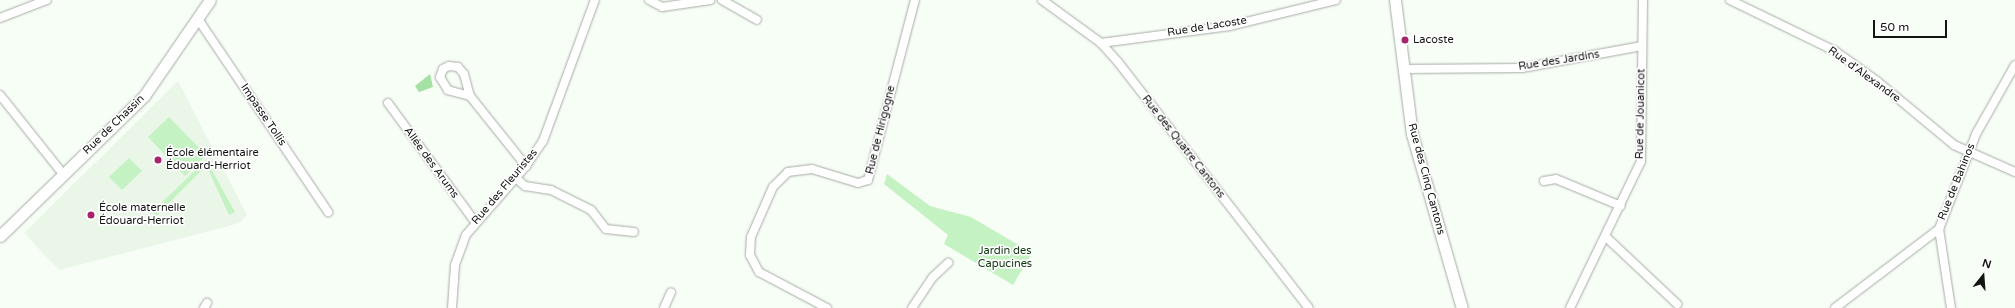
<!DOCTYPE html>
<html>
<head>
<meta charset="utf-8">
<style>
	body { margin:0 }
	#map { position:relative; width:2015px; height:308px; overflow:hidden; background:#f7fef6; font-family:"Varela Round",sans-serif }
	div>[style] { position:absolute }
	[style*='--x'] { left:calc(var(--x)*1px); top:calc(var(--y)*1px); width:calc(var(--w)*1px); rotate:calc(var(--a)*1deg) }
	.built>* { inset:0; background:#e9f6e8 }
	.green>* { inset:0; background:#c5f2c2 }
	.water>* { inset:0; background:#a5e1a3 }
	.roads { filter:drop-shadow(0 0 1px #a5aca4) drop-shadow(0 0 1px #a5aca4) }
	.street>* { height:8px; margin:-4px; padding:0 4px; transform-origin:4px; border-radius:4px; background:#fff }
	.secondary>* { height:11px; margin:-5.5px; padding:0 5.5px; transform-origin:5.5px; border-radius:5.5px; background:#fff }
	.dots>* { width:11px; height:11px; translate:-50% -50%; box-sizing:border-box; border:2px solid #fff; border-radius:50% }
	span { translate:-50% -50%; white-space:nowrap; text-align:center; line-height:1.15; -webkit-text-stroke:3.5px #fff; paint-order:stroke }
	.street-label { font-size:11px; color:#131513 }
	.poi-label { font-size:11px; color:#131513 }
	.left { translate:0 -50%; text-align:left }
	.park-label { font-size:11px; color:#0d360e }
	.north { position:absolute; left:1963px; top:256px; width:40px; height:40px; -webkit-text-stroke:3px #fff; paint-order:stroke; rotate:17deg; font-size:11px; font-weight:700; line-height:16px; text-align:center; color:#131513 }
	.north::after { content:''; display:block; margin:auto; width:14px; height:18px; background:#131513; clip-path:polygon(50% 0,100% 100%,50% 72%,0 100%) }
	.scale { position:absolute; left:1873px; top:20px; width:74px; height:18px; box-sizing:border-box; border:2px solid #131513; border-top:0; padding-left:5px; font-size:12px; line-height:14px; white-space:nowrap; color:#131513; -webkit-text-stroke:3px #fff; paint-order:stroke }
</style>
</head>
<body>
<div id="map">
	<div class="built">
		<div style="clip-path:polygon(178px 81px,247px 215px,239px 223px,229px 226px,59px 270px,24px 233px)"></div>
	</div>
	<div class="green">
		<div style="clip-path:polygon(169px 117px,206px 155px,185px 176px,148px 137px)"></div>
		<div style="clip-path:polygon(129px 158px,142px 171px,122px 190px,109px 177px)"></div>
		<div style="clip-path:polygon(206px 160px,209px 163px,156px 216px,152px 212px)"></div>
		<div style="clip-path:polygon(210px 167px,235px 212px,229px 215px,208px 169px)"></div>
		<div style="clip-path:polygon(887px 174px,930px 206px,971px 217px,1032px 253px,1013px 285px,944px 244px,948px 235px,884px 184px)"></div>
	</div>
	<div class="water">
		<div style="clip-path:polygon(430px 74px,433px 87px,419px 92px,415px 86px)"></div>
	</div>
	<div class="roads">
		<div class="street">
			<div style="--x:649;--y:0;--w:15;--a:28"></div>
			<div style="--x:662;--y:7;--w:49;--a:-8.3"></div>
			<div style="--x:722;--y:0;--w:40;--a:29.7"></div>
			<div style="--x:1042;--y:0;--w:73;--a:36.1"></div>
			<div style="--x:1101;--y:43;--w:25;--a:48"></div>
			<div style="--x:1118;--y:62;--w:311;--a:52.2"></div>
			<div style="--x:1730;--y:0;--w:117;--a:25.9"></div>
			<div style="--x:1835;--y:51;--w:52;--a:35.5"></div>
			<div style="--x:1877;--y:81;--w:100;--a:39.7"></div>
			<div style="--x:1954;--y:145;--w:67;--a:23.9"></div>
			<div style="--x:0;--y:18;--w:50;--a:-21"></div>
			<div style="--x:198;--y:19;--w:233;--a:56"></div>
			<div style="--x:1101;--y:43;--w:130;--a:-7.5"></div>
			<div style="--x:1230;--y:26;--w:109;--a:-13.8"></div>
			<div style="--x:1403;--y:69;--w:119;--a:-0.5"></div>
			<div style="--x:1522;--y:68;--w:122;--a:-10.4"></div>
			<div style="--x:0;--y:95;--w:101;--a:51.4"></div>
			<div style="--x:470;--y:96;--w:23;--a:-165"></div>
			<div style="--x:448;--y:90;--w:15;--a:-122"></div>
			<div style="--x:440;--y:77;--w:9;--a:-69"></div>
			<div style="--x:443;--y:69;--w:7;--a:-27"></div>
			<div style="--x:449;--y:66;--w:9;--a:6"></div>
			<div style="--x:458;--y:67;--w:9;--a:49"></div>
			<div style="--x:464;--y:74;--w:23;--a:75"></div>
			<div style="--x:470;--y:96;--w:90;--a:51.3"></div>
			<div style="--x:388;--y:103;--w:147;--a:53.8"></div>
			<div style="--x:516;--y:178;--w:12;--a:42"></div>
			<div style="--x:525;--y:186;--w:26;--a:9"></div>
			<div style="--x:551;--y:190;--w:45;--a:26.6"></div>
			<div style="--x:591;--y:210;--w:24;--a:52"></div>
			<div style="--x:606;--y:229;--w:28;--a:6"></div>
			<div style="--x:1544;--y:181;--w:12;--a:-9"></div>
			<div style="--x:1556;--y:179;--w:70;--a:22.6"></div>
			<div style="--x:1606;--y:237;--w:98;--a:43.3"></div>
			<div style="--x:204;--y:308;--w:6;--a:-59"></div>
			<div style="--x:452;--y:308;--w:43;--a:-86"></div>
			<div style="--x:455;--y:265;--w:32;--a:-70"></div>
			<div style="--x:466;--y:235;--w:91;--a:-49"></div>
			<div style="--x:526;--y:166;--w:30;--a:-56"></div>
			<div style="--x:543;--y:141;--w:150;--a:-69.8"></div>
			<div style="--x:664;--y:308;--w:17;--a:-66"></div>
			<div style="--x:827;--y:308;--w:77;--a:-152.1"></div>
			<div style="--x:759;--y:272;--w:19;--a:-118"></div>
			<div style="--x:750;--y:255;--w:18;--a:-87"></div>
			<div style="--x:751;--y:237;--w:55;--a:-66.3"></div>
			<div style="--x:773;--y:187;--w:21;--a:-45"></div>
			<div style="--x:788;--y:172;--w:24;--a:-7"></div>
			<div style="--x:812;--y:169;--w:48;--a:16.9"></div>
			<div style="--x:858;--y:183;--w:10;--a:-17"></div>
			<div style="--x:868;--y:180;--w:186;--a:-75.4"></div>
			<div style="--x:912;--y:308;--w:37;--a:-56"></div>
			<div style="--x:933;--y:277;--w:21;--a:-43"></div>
			<div style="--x:1570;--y:308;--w:163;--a:-64.2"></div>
			<div style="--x:1641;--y:161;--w:161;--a:-89.3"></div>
			<div style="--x:1835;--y:308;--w:131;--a:-37.2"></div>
			<div style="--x:1951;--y:308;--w:80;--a:-98.6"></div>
			<div style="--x:1939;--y:229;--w:102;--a:-68.7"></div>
			<div style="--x:1976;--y:134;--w:79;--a:-60.5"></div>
		</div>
		<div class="secondary">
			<div style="--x:1395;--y:0;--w:135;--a:82.8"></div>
			<div style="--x:1412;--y:134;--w:181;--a:74"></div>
			<div style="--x:0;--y:236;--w:201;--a:-44.2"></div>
			<div style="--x:144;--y:96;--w:116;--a:-55.5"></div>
		</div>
	</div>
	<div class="dots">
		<div style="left:1405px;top:40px;background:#a9236b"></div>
		<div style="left:158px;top:160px;background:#a9236b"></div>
		<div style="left:91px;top:215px;background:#a9236b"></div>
	</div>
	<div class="street-label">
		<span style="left:1207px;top:27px;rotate:-9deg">Rue de Lacoste</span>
		<span style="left:1559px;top:61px;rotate:-9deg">Rue des Jardins</span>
		<span style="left:1864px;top:75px;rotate:36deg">Rue d'Alexandre</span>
		<span style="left:1641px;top:114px;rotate:-89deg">Rue de Jouanicot</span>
		<span style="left:263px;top:115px;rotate:56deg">Impasse Tollis</span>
		<span style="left:114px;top:125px;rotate:-44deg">Rue de Chassin</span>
		<span style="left:881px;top:130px;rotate:-76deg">Rue de Hirigogne</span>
		<span style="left:1183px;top:147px;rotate:52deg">Rue des Quatre Cantons</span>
		<span style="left:431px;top:163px;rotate:54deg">Allée des Arums</span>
		<span style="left:1426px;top:179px;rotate:75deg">Rue des Cinq Cantons</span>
		<span style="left:1957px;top:182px;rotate:-68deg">Rue de Bahinos</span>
		<span style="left:505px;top:187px;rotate:-50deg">Rue des Fleuristes</span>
	</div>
	<div class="poi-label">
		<span class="left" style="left:1413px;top:40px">Lacoste</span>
		<span class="left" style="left:166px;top:160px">École élémentaire<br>Édouard-Herriot</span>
		<span class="left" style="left:99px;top:215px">École maternelle<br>Édouard-Herriot</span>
	</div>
	<div class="park-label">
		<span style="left:1005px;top:258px">Jardin des<br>Capucines</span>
	</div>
	<div class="north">N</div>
	<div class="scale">50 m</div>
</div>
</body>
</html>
